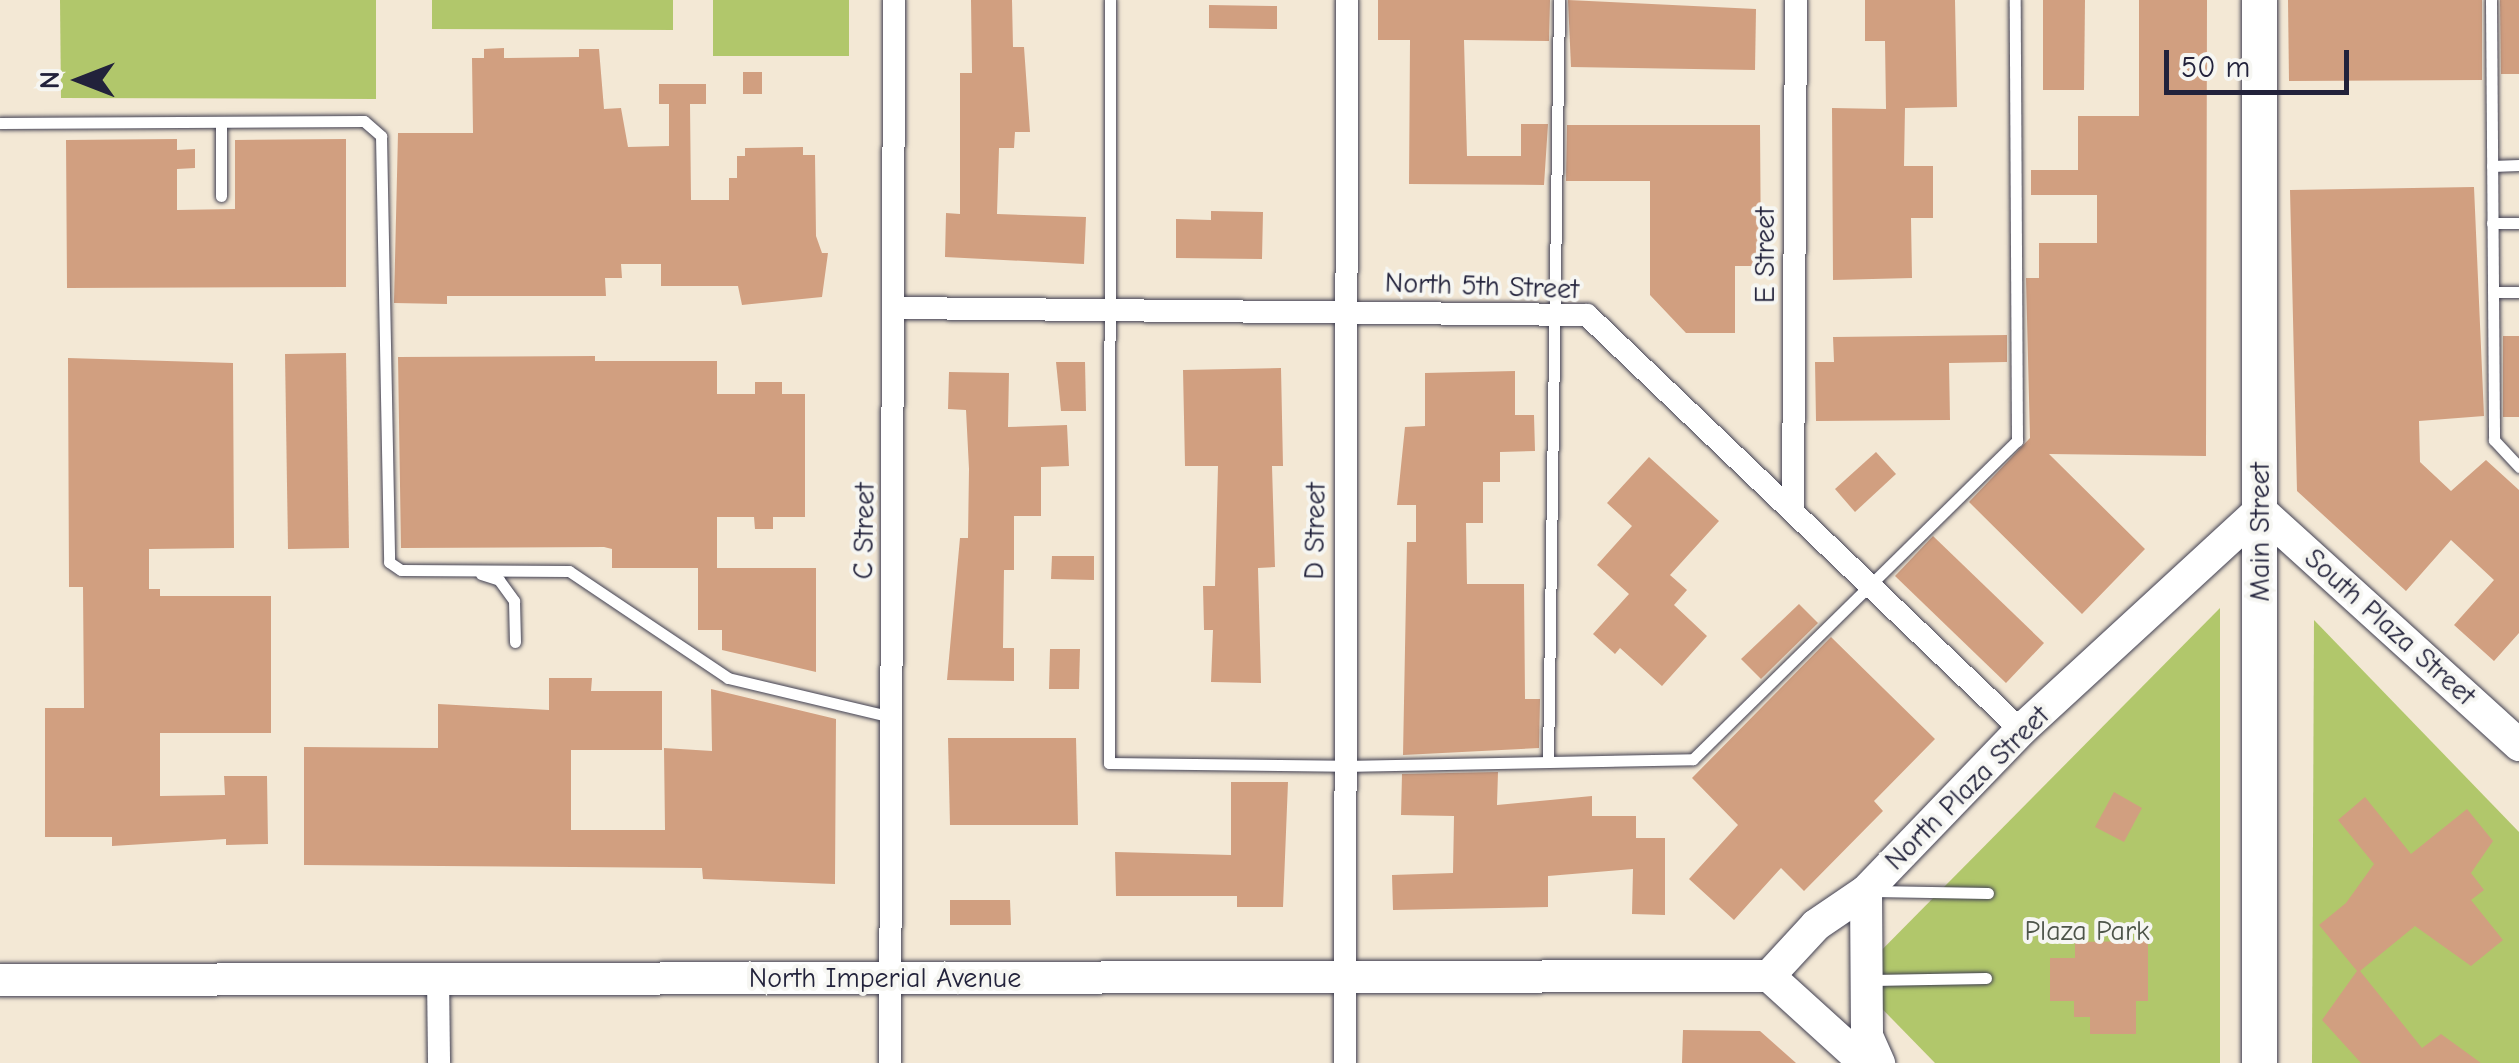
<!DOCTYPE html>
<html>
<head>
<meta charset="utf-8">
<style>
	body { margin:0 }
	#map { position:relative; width:2519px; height:1063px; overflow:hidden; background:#f3e8d5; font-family:"Comic Neue",sans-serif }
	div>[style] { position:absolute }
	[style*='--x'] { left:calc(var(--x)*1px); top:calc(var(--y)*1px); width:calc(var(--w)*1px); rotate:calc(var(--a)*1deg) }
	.green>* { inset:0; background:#b1c76b }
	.building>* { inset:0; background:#d19f80 }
	.roads { filter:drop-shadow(0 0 2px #414052) drop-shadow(0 0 2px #414052) }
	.lane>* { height:11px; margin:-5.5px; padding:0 5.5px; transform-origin:5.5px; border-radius:5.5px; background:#fff }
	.street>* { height:22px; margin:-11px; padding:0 11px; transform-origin:11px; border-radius:11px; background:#fff }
	.secondary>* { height:32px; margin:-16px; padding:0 16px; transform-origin:16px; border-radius:16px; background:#fff }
	.primary>* { height:35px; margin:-17.5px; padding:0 17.5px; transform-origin:17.5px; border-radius:17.5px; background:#fff }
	span { translate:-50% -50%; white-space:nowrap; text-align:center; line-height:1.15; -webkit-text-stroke:8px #f6f6f2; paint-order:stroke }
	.street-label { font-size:28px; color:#22223b }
	.park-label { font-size:28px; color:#4d5449 }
	.north { position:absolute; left:30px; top:30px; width:100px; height:100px; -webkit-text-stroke:8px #f6f6f2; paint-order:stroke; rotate:270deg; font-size:28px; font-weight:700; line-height:40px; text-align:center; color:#22223b }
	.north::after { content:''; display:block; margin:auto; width:35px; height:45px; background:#22223b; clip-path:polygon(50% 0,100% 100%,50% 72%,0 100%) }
	.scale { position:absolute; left:2164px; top:50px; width:185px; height:45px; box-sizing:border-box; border:5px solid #22223b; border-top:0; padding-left:12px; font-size:30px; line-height:35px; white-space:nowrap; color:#22223b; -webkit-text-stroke:8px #f6f6f2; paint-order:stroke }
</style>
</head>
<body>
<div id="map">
	<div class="green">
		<div style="clip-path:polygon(60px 0,376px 0,376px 99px,61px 98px)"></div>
		<div style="clip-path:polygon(432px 0,673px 0,673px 30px,432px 29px)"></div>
		<div style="clip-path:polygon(713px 0,849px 0,849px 56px,713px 56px)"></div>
		<div style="clip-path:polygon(2220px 608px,2220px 1063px,1935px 1063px,1853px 979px)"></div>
		<div style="clip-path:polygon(2314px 620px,2519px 832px,2519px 1063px,2312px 1063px)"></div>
	</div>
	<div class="building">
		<div style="clip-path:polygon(971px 0,1012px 0,1013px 47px,1024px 47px,1030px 132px,1015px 132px,1014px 148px,999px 148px,997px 214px,1086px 217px,1084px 264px,945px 257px,946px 213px,960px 214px,960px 73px,972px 73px)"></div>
		<div style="clip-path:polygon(1378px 0,1550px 0,1549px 41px,1464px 40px,1467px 156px,1521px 156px,1521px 124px,1548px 124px,1544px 185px,1409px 184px,1410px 40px,1378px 40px)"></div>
		<div style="clip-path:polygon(1568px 0,1756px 9px,1755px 70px,1571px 67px)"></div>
		<div style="clip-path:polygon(1865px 0,1955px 0,1957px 107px,1905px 108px,1904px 166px,1933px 166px,1933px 218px,1911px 218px,1912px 278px,1833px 280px,1832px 108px,1886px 109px,1885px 41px,1865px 41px)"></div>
		<div style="clip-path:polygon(2043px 0,2085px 0,2084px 90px,2043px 90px)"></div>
		<div style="clip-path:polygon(2139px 0,2207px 0,2206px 456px,2049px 454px,2145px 549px,2082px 614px,1969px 502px,2030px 438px,2026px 278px,2039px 278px,2039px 243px,2097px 243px,2097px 195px,2031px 195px,2031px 170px,2078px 170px,2078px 116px,2139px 116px)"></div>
		<div style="clip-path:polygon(2288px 0,2482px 0,2482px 80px,2289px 81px)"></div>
		<div style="clip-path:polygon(2500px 0,2519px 0,2519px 74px,2501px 74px)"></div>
		<div style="clip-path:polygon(1209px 5px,1277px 6px,1277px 29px,1209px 28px)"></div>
		<div style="clip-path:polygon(504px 48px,504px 58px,579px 57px,579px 49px,599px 49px,604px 109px,621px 108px,628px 147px,669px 146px,669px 104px,659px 104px,659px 84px,706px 84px,706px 104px,690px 104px,691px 200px,729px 200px,729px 178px,737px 178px,737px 156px,745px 156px,745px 148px,803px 147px,803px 155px,815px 155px,816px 236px,822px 253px,828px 253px,822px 297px,742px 305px,738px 286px,661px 286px,661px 264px,621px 264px,622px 278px,605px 278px,606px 296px,447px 296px,447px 304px,394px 303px,398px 133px,473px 133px,472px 58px,484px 58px,484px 49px)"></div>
		<div style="clip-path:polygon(743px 72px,762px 72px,762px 94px,743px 94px)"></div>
		<div style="clip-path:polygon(1567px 125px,1760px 125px,1761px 266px,1735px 266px,1735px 333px,1686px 333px,1650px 295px,1650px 181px,1566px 181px)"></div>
		<div style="clip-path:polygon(177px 139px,177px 150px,195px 149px,195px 168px,177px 169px,177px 210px,235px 209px,235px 140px,346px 139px,346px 287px,67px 288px,66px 140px)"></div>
		<div style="clip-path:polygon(2474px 187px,2484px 416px,2419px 421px,2420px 462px,2451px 491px,2486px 460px,2519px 490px,2519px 633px,2494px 661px,2454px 625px,2494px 580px,2451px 540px,2406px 591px,2297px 491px,2290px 190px)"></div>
		<div style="clip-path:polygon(1211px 211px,1263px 212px,1262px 259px,1176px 258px,1176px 219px,1211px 220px)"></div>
		<div style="clip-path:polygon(2007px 335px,2007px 362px,1949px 363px,1950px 420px,1816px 421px,1815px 362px,1834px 362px,1833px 337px)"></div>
		<div style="clip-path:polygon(2503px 336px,2519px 336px,2519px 417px,2503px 417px)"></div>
		<div style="clip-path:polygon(346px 353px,349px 548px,288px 549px,285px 354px)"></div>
		<div style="clip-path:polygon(595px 356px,595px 361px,717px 361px,717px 394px,755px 394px,755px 382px,782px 382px,782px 394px,805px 394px,805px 517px,773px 517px,773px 529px,755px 529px,754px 517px,717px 517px,717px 568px,816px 568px,816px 672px,722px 650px,722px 630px,698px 630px,698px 568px,612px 568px,612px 549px,604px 547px,401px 548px,398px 357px)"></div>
		<div style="clip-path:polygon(68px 358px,233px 363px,234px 548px,149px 549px,149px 589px,160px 589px,160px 596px,271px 596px,271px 733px,160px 733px,160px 796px,225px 795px,224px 776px,267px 776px,268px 844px,226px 845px,226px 839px,112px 846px,112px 837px,45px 837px,45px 708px,84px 708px,83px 587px,69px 587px)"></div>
		<div style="clip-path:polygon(1056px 362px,1085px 362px,1086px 411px,1061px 411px)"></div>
		<div style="clip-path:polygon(1281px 368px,1283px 466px,1272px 466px,1275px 567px,1258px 568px,1261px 683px,1211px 682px,1213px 630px,1204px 630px,1203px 586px,1215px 586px,1218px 466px,1185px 466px,1183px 370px)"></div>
		<div style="clip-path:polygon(1515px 371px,1515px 415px,1534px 415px,1535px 451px,1500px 452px,1500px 482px,1483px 482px,1483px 523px,1466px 523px,1467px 584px,1524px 584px,1525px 699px,1540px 699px,1539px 748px,1403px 755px,1407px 542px,1416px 542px,1416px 505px,1397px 505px,1405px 427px,1425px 426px,1425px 373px)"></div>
		<div style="clip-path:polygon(949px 372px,1009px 373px,1008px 427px,1067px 425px,1069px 466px,1041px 467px,1041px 516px,1014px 516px,1014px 570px,1004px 570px,1003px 648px,1014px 648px,1014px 681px,947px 680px,960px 538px,968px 538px,969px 469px,966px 410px,948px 409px)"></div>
		<div style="clip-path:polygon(1876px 452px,1896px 474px,1855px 512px,1835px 489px)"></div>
		<div style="clip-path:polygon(1649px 457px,1719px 521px,1670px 575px,1687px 590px,1674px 605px,1707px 636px,1662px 686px,1620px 648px,1615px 654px,1593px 634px,1629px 594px,1597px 565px,1632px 526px,1607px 503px)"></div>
		<div style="clip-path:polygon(1933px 536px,2044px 643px,2006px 683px,1895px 576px)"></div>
		<div style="clip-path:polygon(1052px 556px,1094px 556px,1094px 580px,1051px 579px)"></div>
		<div style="clip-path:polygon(1799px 604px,1818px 623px,1761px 679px,1741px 659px)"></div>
		<div style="clip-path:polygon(1831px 637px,1935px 739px,1874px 801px,1883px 811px,1804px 891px,1781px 868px,1734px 920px,1689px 879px,1738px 825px,1692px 778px)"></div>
		<div style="clip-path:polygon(1050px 649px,1080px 649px,1079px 689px,1049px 689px)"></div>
		<div style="clip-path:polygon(549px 678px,592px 678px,591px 691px,662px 691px,662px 750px,571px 750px,571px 830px,665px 830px,664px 748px,712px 751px,711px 689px,836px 719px,835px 884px,703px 879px,702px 868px,304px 865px,304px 747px,438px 748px,438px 704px,549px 710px)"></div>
		<div style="clip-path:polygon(948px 738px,1076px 738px,1078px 825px,950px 825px)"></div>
		<div style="clip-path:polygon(1498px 772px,1497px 805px,1592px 796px,1592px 816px,1636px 816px,1636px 838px,1665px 838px,1665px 915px,1632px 914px,1633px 869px,1548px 876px,1548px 907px,1393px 910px,1392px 875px,1453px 873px,1454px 816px,1401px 815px,1402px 774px)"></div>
		<div style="clip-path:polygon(1231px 782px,1288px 782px,1283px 907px,1237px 907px,1237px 896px,1116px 896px,1115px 852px,1231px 855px)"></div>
		<div style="clip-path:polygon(2114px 792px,2142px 808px,2124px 842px,2095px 827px)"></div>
		<div style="clip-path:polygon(2365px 797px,2411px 854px,2467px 809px,2493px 841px,2471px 873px,2484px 890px,2471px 900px,2503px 940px,2471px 966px,2415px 926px,2360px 971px,2422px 1048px,2441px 1034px,2481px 1063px,2361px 1063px,2322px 1020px,2357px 971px,2319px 925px,2346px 903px,2374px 864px,2338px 820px)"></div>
		<div style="clip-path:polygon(950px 900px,1010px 900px,1011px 925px,950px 925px)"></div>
		<div style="clip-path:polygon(2148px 941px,2148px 1001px,2136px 1001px,2136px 1034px,2090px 1034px,2090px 1017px,2074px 1017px,2074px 1001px,2050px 1001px,2050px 958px,2075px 958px,2075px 942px)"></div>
		<div style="clip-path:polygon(1683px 1030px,1760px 1031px,1796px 1063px,1682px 1063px)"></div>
	</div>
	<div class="roads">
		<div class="lane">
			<div style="--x:1110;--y:0;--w:763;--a:90.08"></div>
			<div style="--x:1109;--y:763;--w:234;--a:0.7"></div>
			<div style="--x:1343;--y:766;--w:350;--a:-1.1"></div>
			<div style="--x:1693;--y:759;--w:454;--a:-44.5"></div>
			<div style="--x:2017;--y:441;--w:441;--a:-90.3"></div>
			<div style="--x:2491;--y:0;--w:440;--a:89.6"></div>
			<div style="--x:2494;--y:440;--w:37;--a:47"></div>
			<div style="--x:221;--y:122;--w:74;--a:90"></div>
			<div style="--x:0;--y:123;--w:364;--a:-0.3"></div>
			<div style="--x:364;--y:121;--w:23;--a:41"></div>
			<div style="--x:381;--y:136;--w:426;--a:88.9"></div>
			<div style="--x:389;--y:562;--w:14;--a:34"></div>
			<div style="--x:401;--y:570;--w:168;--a:0.3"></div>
			<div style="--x:569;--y:571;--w:192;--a:33.9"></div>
			<div style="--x:728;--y:678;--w:169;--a:13.4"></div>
			<div style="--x:2492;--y:166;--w:27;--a:-2"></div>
			<div style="--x:2492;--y:223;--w:27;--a:0"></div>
			<div style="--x:2493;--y:292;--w:26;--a:0"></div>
			<div style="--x:481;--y:574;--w:19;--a:18"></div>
			<div style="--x:499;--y:580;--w:26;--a:54"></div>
			<div style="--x:514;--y:601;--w:41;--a:88.6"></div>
			<div style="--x:1548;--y:762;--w:762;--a:-89.17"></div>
			<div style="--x:1873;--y:891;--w:115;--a:1"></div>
			<div style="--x:1872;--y:980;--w:114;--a:-1"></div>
		</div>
		<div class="street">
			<div style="--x:896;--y:308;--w:691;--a:0.58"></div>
			<div style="--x:1587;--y:315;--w:600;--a:43.72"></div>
			<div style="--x:1793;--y:511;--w:511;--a:-89.66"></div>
			<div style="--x:438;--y:977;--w:86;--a:89.3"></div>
			<div style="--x:890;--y:1063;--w:1063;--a:-89.78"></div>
			<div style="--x:1345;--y:1063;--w:1063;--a:-89.89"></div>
		</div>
		<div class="secondary">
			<div style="--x:1866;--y:891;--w:145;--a:89.6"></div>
			<div style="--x:1867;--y:1036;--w:30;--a:66"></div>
			<div style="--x:1769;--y:976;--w:69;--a:-47.3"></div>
			<div style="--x:1816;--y:925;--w:60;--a:-34.2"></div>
			<div style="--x:1866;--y:891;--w:223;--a:-46.1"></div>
			<div style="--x:2021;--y:730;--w:325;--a:-42.6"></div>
			<div style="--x:2260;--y:510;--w:350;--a:42.2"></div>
			<div style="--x:1769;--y:976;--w:130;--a:42.2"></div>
			<div style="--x:0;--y:980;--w:1769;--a:-0.13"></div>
		</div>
		<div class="primary">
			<div style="--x:2259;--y:1063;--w:1063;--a:-90"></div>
		</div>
	</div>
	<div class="street-label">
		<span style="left:1765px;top:255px;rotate:-90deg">E Street</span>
		<span style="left:1482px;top:286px;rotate:2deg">North 5th Street</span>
		<span style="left:864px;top:531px;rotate:-89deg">C Street</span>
		<span style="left:1315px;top:531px;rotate:-89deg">D Street</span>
		<span style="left:2260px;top:532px;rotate:-90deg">Main Street</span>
		<span style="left:2390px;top:627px;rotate:42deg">South Plaza Street</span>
		<span style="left:1967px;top:788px;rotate:-45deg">North Plaza Street</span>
		<span style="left:885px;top:978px">North Imperial Avenue</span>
	</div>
	<div class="park-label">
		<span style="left:2087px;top:931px">Plaza Park</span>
	</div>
	<div class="north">N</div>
	<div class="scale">50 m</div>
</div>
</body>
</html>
